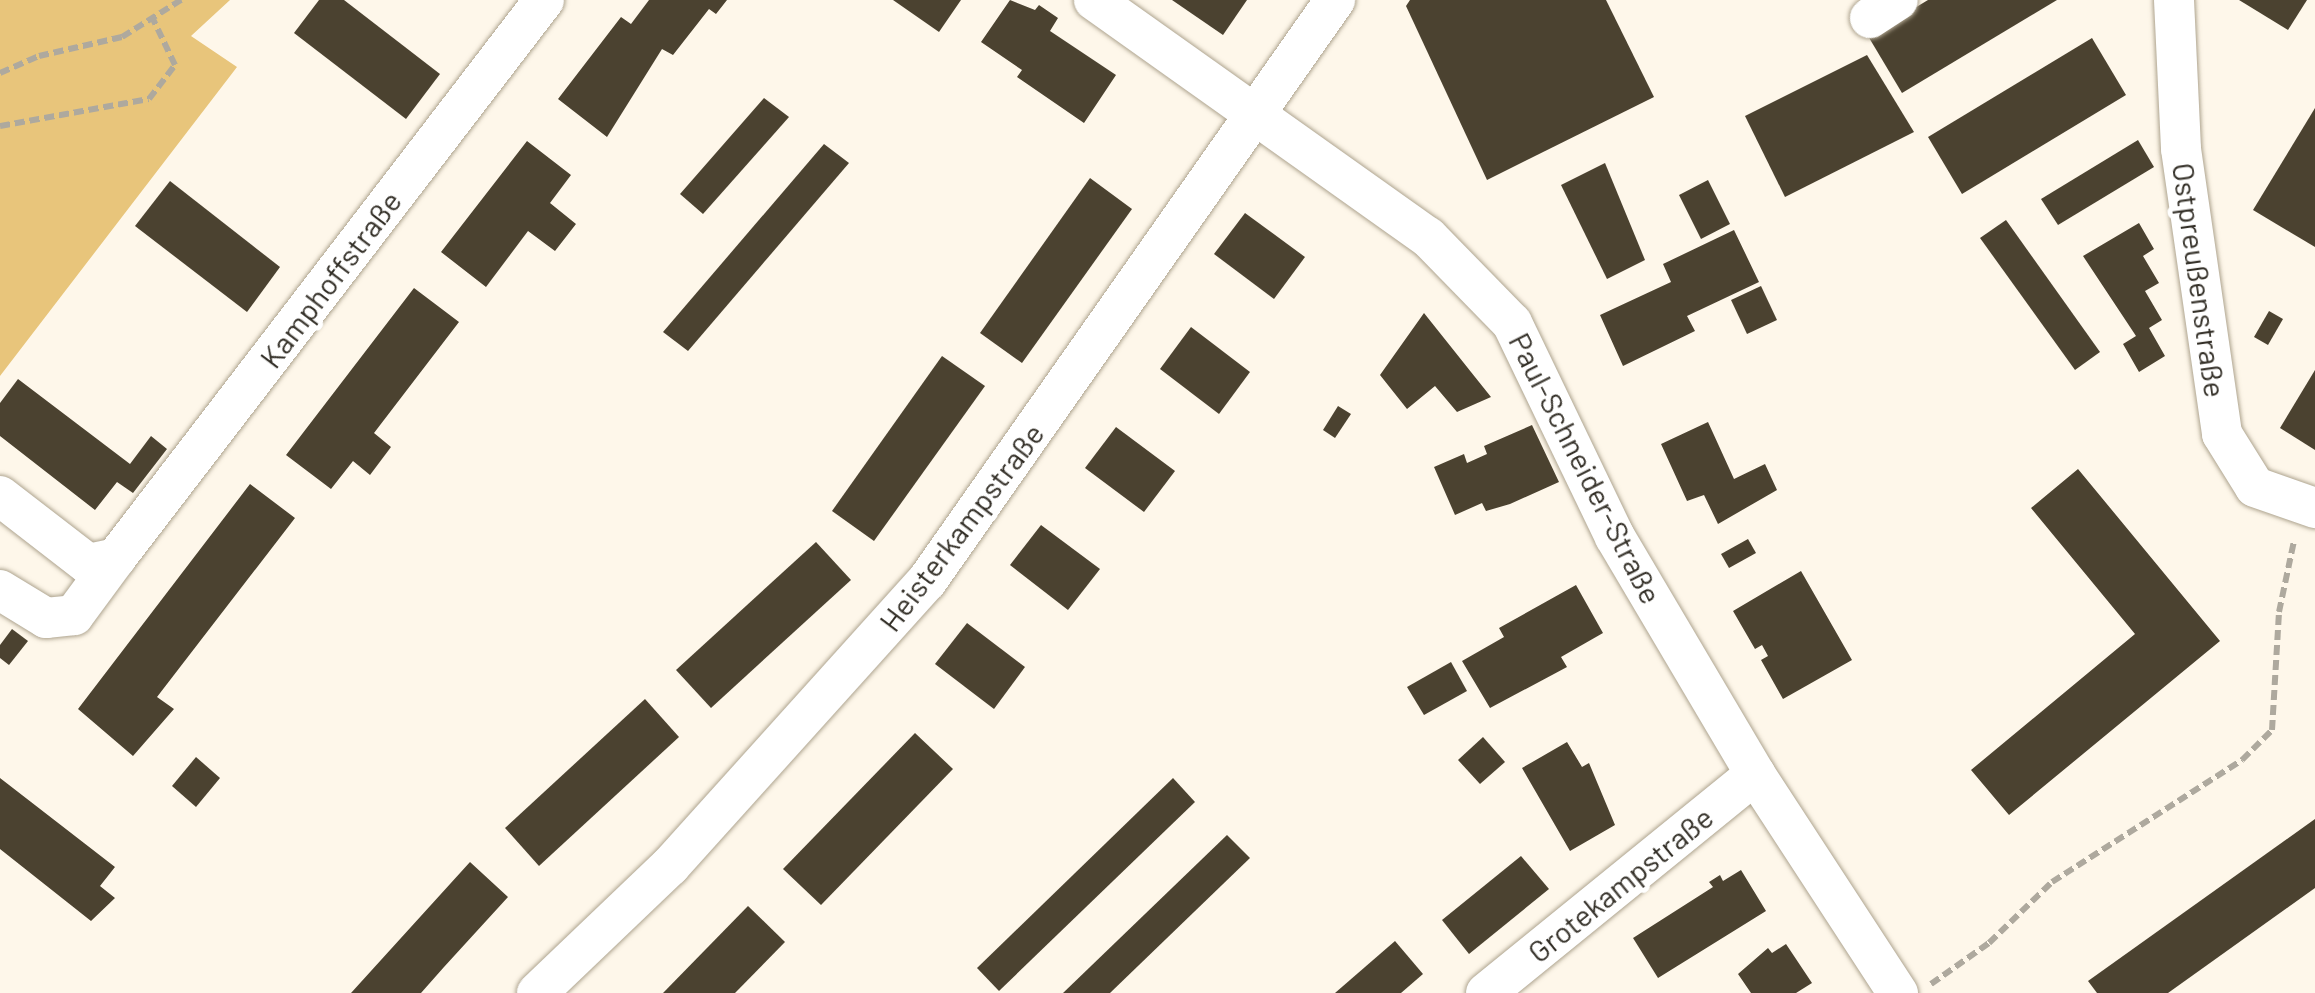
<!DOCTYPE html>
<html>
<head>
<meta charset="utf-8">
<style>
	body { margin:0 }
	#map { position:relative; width:2315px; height:993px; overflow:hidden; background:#fef7ea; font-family:Barlow,sans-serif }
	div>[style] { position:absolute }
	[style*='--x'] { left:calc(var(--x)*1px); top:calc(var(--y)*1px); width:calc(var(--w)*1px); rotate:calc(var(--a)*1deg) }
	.green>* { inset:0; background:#e8c57b }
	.building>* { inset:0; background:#4b4230 }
	.path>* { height:6px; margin-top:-3px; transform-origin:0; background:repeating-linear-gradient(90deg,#aea99e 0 10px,transparent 0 15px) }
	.roads { filter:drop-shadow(0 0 2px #aea48f) drop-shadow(0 0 2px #aea48f) }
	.minor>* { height:40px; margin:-20px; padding:0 20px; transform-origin:20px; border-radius:20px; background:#fff }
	span { translate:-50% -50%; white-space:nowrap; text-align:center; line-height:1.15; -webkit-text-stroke:10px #fff; paint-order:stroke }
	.street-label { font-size:30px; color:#332f27 }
</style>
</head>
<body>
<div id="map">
	<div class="green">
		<div style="clip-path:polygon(0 0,230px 0,191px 36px,237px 67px,0 376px)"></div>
	</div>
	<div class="building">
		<div style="clip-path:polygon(319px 0,344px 0,440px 74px,406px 119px,294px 33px)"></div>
		<div style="clip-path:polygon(649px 0,727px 0,716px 14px,709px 9px,673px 55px,662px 49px,607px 137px,558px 99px,621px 17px,631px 24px)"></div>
		<div style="clip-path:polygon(893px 0,961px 0,939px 32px)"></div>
		<div style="clip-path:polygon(1010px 0,1035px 10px,1039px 5px,1058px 18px,1050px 31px,1116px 75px,1084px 123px,1017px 77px,1022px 70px,981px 42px)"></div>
		<div style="clip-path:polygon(1172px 0,1247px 0,1223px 35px)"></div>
		<div style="clip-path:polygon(1410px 0,1606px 0,1654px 97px,1487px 180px,1406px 6px)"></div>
		<div style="clip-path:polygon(1928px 0,2057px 0,1902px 93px,1868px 36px)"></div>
		<div style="clip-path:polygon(2239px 0,2307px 0,2288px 30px)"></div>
		<div style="clip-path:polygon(2092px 38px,2126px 95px,1962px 194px,1928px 137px)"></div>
		<div style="clip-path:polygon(1867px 55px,1914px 132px,1785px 197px,1745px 116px)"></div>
		<div style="clip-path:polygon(764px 98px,789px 117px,703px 214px,680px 194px)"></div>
		<div style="clip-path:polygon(2315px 108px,2315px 247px,2253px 210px)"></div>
		<div style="clip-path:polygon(2138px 140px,2154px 167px,2058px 225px,2041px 199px)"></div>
		<div style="clip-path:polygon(527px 141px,571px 175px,550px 203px,576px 224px,555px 251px,528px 231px,486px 287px,441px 252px)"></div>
		<div style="clip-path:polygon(824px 144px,849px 163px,688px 351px,663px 332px)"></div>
		<div style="clip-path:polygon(1605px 163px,1645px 260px,1607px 279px,1561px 185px)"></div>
		<div style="clip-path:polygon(1090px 178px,1132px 209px,1022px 363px,980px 333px)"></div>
		<div style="clip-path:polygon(1708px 180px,1730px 224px,1701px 239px,1679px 195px)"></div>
		<div style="clip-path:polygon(170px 181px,280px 267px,247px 312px,135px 226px)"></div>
		<div style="clip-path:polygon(1245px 213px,1305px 257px,1274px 299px,1214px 254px)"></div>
		<div style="clip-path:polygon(2006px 220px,2100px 352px,2075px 370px,1980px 238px)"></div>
		<div style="clip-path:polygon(2139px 223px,2154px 249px,2143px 256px,2159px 283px,2145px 291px,2162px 320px,2149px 328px,2165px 356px,2139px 372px,2123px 344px,2136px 336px,2083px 256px)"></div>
		<div style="clip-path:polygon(1734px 230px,1759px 282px,1687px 316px,1695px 331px,1623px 366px,1600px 315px,1671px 282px,1663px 264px)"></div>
		<div style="clip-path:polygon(1761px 286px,1777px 320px,1747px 334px,1731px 300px)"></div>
		<div style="clip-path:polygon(414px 288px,459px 322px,374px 433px,391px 447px,370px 475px,353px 461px,331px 489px,286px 455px)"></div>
		<div style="clip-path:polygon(2269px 311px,2283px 319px,2268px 345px,2254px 337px)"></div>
		<div style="clip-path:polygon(1424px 313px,1471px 372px,1491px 397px,1457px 412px,1435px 386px,1407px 409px,1380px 375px)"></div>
		<div style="clip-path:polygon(1191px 327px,1250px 372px,1219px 414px,1160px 369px)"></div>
		<div style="clip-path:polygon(942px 356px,985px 386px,874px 541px,832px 511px)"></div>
		<div style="clip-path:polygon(2315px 370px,2315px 450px,2280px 428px)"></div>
		<div style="clip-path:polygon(18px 379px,130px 464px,151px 436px,167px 449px,133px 493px,117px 482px,95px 510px,0 436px,0 403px)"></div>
		<div style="clip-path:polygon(1338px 406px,1351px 414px,1335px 438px,1323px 430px)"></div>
		<div style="clip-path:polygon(1708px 422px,1734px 479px,1765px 464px,1777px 490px,1718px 524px,1704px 495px,1687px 501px,1661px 444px)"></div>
		<div style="clip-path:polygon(1532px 425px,1559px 482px,1510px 504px,1486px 511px,1482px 503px,1455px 515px,1434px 467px,1464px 454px,1467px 463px,1487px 454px,1484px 446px)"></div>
		<div style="clip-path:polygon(1116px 427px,1175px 471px,1144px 512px,1085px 468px)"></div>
		<div style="clip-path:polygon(2078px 469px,2220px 641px,2009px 815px,1971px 770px,2135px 634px,2031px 508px)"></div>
		<div style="clip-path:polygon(250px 484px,295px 518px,157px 697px,174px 709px,133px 756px,78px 709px)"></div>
		<div style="clip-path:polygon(1041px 525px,1100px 569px,1068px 610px,1010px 565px)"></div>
		<div style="clip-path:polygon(1748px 539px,1756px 553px,1729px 568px,1721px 554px)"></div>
		<div style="clip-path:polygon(816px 542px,851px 580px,711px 708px,676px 670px)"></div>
		<div style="clip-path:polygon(1801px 571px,1852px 660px,1783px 699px,1761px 660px,1768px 656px,1762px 645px,1755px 649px,1733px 611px)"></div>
		<div style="clip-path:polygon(1576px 585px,1603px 633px,1561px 657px,1567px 667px,1490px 708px,1462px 661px,1504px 637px,1499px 628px)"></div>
		<div style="clip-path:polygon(967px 623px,1025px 667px,994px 709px,935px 664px)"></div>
		<div style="clip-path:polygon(12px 629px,28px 641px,9px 665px,0 658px,0 645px)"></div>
		<div style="clip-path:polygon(1451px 662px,1467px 691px,1424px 715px,1407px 687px)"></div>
		<div style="clip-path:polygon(645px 699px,679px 737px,539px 866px,505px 828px)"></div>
		<div style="clip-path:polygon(915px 733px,953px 769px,821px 905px,783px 869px)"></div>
		<div style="clip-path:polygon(1483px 737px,1505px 762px,1480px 784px,1458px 760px)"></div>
		<div style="clip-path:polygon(1567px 742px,1582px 767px,1589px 763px,1615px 825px,1570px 851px,1522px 768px)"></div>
		<div style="clip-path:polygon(196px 757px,220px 778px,196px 807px,172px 786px)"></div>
		<div style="clip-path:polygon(0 778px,115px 867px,100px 886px,115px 898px,91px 921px,0 849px)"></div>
		<div style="clip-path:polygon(1173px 778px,1195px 802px,999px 991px,977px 968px)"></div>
		<div style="clip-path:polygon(2315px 819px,2315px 888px,2168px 993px,2097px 993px,2088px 981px)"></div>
		<div style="clip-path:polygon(1227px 835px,1250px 858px,1110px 993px,1063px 993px)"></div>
		<div style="clip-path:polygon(1521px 856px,1549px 889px,1469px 954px,1442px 920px)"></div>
		<div style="clip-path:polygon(470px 862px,508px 897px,444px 967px,421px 993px,351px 993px)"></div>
		<div style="clip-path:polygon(1741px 870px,1766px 911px,1658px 978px,1633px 938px,1713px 887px,1709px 882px,1720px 875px,1723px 881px)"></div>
		<div style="clip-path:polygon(748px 906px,785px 942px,735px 993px,663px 993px)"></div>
		<div style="clip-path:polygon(1395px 941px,1423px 974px,1401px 993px,1335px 993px)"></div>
		<div style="clip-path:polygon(1786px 944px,1812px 983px,1796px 993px,1751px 993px,1738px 974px,1768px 948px,1772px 953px)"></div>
	</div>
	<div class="path">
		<div style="--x:0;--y:73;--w:43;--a:-23.6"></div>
		<div style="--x:39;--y:56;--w:85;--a:-12.9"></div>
		<div style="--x:122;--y:37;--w:70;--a:-32.1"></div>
		<div style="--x:0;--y:126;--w:151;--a:-10.3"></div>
		<div style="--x:149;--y:99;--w:43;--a:-52.6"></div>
		<div style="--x:175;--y:65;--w:51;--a:-115.6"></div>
		<div style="--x:1931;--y:984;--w:71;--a:-35.3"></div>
		<div style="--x:1989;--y:943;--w:88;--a:-44.1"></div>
		<div style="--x:2052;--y:882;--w:226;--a:-32.7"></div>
		<div style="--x:2242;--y:760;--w:42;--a:-45"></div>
		<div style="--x:2272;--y:730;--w:118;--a:-86.6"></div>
		<div style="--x:2279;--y:612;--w:73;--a:-78.1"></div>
	</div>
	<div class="roads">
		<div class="minor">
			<div style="--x:1094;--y:0;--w:410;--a:35.4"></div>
			<div style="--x:1428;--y:237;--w:120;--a:45.7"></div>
			<div style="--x:1512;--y:323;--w:237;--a:64.3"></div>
			<div style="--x:1615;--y:537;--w:275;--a:59.4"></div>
			<div style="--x:1755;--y:774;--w:262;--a:56.9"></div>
			<div style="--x:2174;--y:0;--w:149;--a:87.3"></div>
			<div style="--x:2181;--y:149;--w:288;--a:81.8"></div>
			<div style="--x:2222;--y:434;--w:62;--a:58.1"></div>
			<div style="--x:2255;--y:487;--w:64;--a:19.3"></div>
			<div style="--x:1870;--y:18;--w:33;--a:-33"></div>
			<div style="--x:0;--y:496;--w:111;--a:37.7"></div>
			<div style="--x:88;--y:564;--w:29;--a:-12"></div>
			<div style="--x:116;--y:558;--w:703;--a:-52.51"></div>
			<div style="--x:0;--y:590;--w:54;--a:31.3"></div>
			<div style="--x:46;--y:618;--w:28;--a:-6"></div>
			<div style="--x:74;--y:615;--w:71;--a:-53.6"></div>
			<div style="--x:537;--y:993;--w:184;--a:-43.7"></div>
			<div style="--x:670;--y:866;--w:384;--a:-48"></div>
			<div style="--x:927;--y:581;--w:710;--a:-54.92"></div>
			<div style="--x:1486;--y:993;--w:347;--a:-39.1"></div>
		</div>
	</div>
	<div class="street-label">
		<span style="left:330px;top:279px;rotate:-53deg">Kamphoffstraße</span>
		<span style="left:2200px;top:280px;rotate:82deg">Ostpreußenstraße</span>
		<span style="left:1586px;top:468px;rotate:63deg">Paul-Schneider-Straße</span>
		<span style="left:961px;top:527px;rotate:-53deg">Heisterkampstraße</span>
		<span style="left:1620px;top:884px;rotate:-39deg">Grotekampstraße</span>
	</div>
</div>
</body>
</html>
